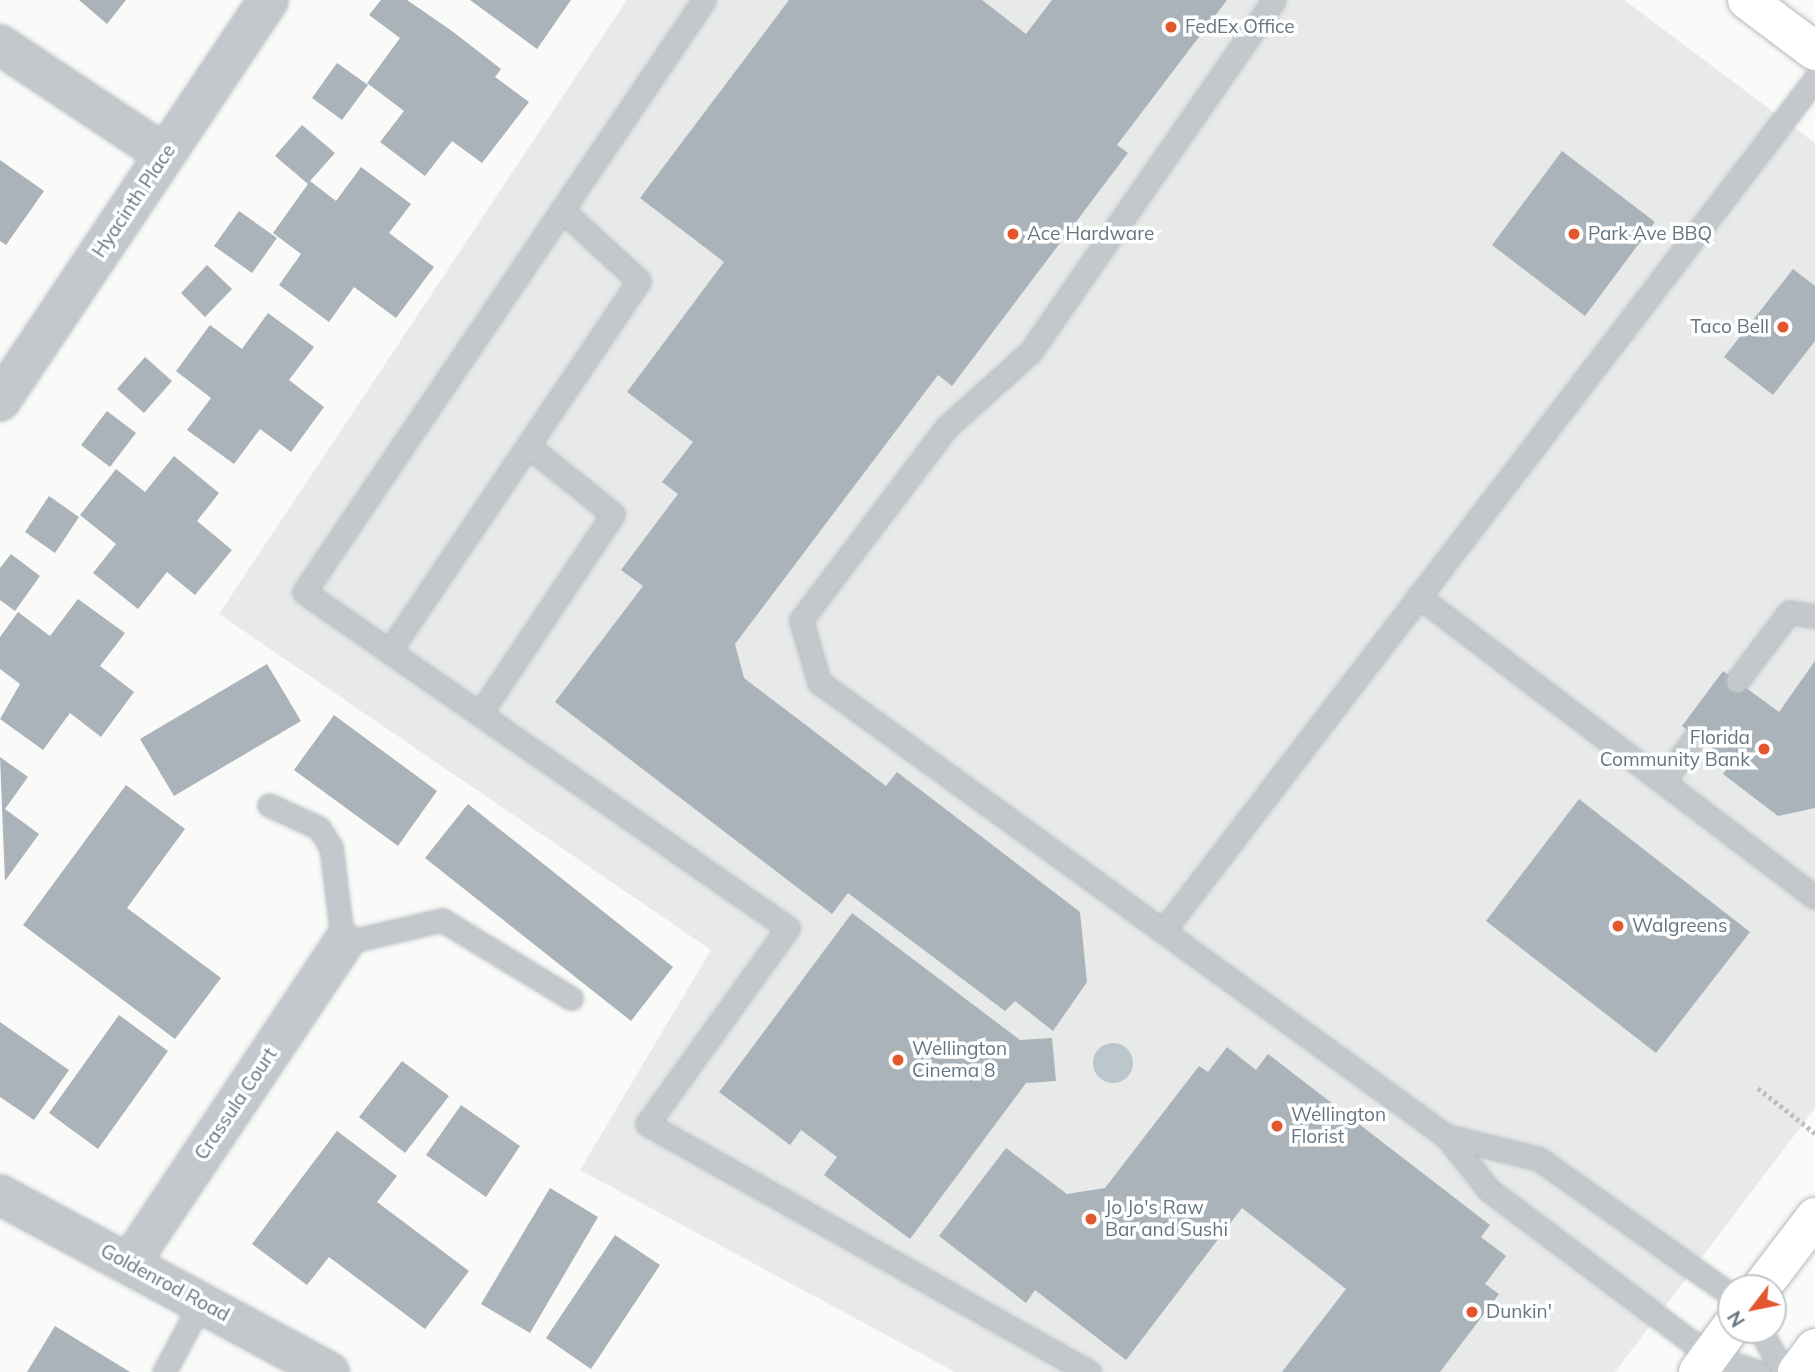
<!DOCTYPE html>
<html>
<head>
<meta charset="utf-8">
<style>
	body { margin:0 }
	#map { position:relative; width:1815px; height:1372px; overflow:hidden; background:#fafaf8; font-family:Mulish,sans-serif }
	div>[style] { position:absolute }
	[style*='--x'] { left:calc(var(--x)*1px); top:calc(var(--y)*1px); width:calc(var(--w)*1px); rotate:calc(var(--a)*1deg) }
	.built>* { inset:0; background:#e8e9e9 }
	.water>* { inset:0; background:#bbc7cb }
	.round { border-radius:50% }
	.building>* { inset:0; background:#aab3b9 }
	.path>* { height:4.5px; margin-top:-2.25px; transform-origin:0; background:repeating-linear-gradient(90deg,#bbbfc2 0 3.5px,transparent 0 7px) }
	.roads { filter:drop-shadow(0 0 2px #b3babf) drop-shadow(0 0 2px #b3babf) }
	.lane>* { height:21px; margin:-10.5px; padding:0 10.5px; transform-origin:10.5px; border-radius:10.5px; background:#c3c8cc }
	.street>* { height:38px; margin:-19px; padding:0 19px; transform-origin:19px; border-radius:19px; background:#c3c8cc }
	.secondary>* { height:38px; margin:-19px; padding:0 19px; transform-origin:19px; border-radius:19px; background:#fff }
	.dots>* { width:19px; height:19px; translate:-50% -50%; box-sizing:border-box; border:4px solid #fff; border-radius:50% }
	span { translate:-50% -50%; white-space:nowrap; text-align:center; line-height:1.15; -webkit-text-stroke:7px #fff; paint-order:stroke }
	.poi-label { font-size:19px; color:#657683 }
	.left { translate:0 -50%; text-align:left }
	.right { translate:-100% -50%; text-align:right }
	.street-label { font-size:19px; color:#657683 }
	.north { position:absolute; left:1717px; top:1274px; width:70px; height:70px; box-sizing:border-box; background:#fff; border:2px solid #c1c8cd; border-radius:50%; rotate:238deg; font-size:19px; font-weight:700; line-height:28px; text-align:center; color:#657683 }
	.north::after { content:''; display:block; margin:auto; width:24px; height:32px; background:#e4572e; clip-path:polygon(50% 0,100% 100%,50% 72%,0 100%) }
</style>
</head>
<body>
<div id="map">
	<div class="built">
		<div style="clip-path:polygon(627px 0,1624px 0,1815px 143px,1815px 1108px,1615px 1372px,955px 1372px,580px 1170px,711px 950px,219px 614px)"></div>
	</div>
	<div class="water">
		<div class="round" style="left:1093px;top:1043px;width:40px;height:40px"></div>
	</div>
	<div class="building">
		<div style="clip-path:polygon(79px 0,126px 0,107px 24px)"></div>
		<div style="clip-path:polygon(381px 0,407px 0,452px 31px,501px 69px,495px 77px,529px 102px,482px 163px,452px 141px,425px 176px,380px 142px,404px 111px,367px 83px,400px 38px,369px 15px)"></div>
		<div style="clip-path:polygon(470px 0,571px 0,537px 49px)"></div>
		<div style="clip-path:polygon(789px 0,982px 0,1026px 34px,1052px 0,1227px 0,1117px 145px,1128px 153px,952px 386px,938px 375px,735px 644px,744px 678px,886px 786px,897px 772px,1080px 912px,1087px 982px,1053px 1031px,1015px 1001px,1005px 1011px,848px 893px,832px 914px,555px 702px,643px 586px,621px 570px,678px 494px,662px 482px,693px 442px,627px 392px,724px 262px,640px 198px)"></div>
		<div style="clip-path:polygon(337px 63px,368px 85px,342px 120px,312px 98px)"></div>
		<div style="clip-path:polygon(302px 125px,335px 153px,310px 181px,336px 201px,361px 167px,411px 204px,389px 233px,434px 267px,396px 318px,354px 287px,329px 322px,279px 285px,301px 254px,273px 233px,308px 184px,275px 156px)"></div>
		<div style="clip-path:polygon(1562px 151px,1655px 222px,1585px 316px,1492px 245px)"></div>
		<div style="clip-path:polygon(0 160px,44px 191px,6px 245px,0 241px)"></div>
		<div style="clip-path:polygon(239px 211px,277px 238px,252px 273px,214px 246px)"></div>
		<div style="clip-path:polygon(207px 265px,232px 289px,205px 317px,181px 293px)"></div>
		<div style="clip-path:polygon(1793px 269px,1815px 286px,1815px 341px,1773px 395px,1724px 357px)"></div>
		<div style="clip-path:polygon(268px 313px,314px 347px,289px 380px,324px 407px,291px 452px,260px 429px,234px 464px,187px 430px,211px 398px,176px 371px,210px 325px,242px 349px)"></div>
		<div style="clip-path:polygon(145px 357px,172px 381px,144px 413px,117px 389px)"></div>
		<div style="clip-path:polygon(107px 411px,136px 433px,110px 467px,81px 445px)"></div>
		<div style="clip-path:polygon(174px 456px,219px 493px,197px 521px,232px 550px,195px 595px,167px 572px,138px 609px,93px 573px,116px 544px,80px 515px,116px 469px,145px 492px)"></div>
		<div style="clip-path:polygon(49px 496px,79px 517px,55px 553px,25px 532px)"></div>
		<div style="clip-path:polygon(11px 554px,40px 576px,15px 611px,0 600px,0 568px)"></div>
		<div style="clip-path:polygon(78px 599px,125px 633px,100px 666px,134px 692px,101px 737px,70px 713px,43px 750px,0 719px,20px 684px,0 669px,0 637px,18px 612px,50px 636px)"></div>
		<div style="clip-path:polygon(1815px 661px,1815px 808px,1778px 816px,1723px 774px,1732px 762px,1682px 726px,1723px 671px,1779px 712px)"></div>
		<div style="clip-path:polygon(267px 664px,301px 721px,174px 796px,140px 739px)"></div>
		<div style="clip-path:polygon(334px 715px,437px 791px,398px 846px,294px 770px)"></div>
		<div style="clip-path:polygon(0 757px,28px 777px,5px 809px,39px 834px,5px 881px)"></div>
		<div style="clip-path:polygon(126px 785px,185px 829px,127px 908px,221px 978px,175px 1039px,23px 925px)"></div>
		<div style="clip-path:polygon(1579px 799px,1750px 932px,1656px 1053px,1486px 921px)"></div>
		<div style="clip-path:polygon(468px 804px,673px 967px,631px 1021px,425px 858px)"></div>
		<div style="clip-path:polygon(852px 913px,1020px 1040px,1052px 1038px,1056px 1081px,1026px 1083px,910px 1239px,824px 1175px,837px 1157px,801px 1130px,790px 1145px,719px 1092px)"></div>
		<div style="clip-path:polygon(119px 1015px,168px 1051px,98px 1149px,49px 1113px)"></div>
		<div style="clip-path:polygon(0 1022px,69px 1070px,34px 1120px,0 1097px)"></div>
		<div style="clip-path:polygon(1227px 1047px,1256px 1070px,1268px 1054px,1490px 1225px,1481px 1237px,1506px 1256px,1485px 1284px,1499px 1294px,1440px 1372px,1282px 1372px,1346px 1289px,1242px 1208px,1126px 1360px,1035px 1290px,1026px 1303px,939px 1236px,1006px 1148px,1067px 1194px,1105px 1188px,1199px 1066px,1208px 1072px)"></div>
		<div style="clip-path:polygon(402px 1061px,449px 1096px,405px 1153px,359px 1117px)"></div>
		<div style="clip-path:polygon(461px 1105px,520px 1146px,486px 1197px,426px 1155px)"></div>
		<div style="clip-path:polygon(337px 1131px,397px 1176px,377px 1202px,469px 1271px,425px 1329px,329px 1257px,307px 1285px,252px 1244px)"></div>
		<div style="clip-path:polygon(550px 1188px,598px 1217px,530px 1333px,481px 1304px)"></div>
		<div style="clip-path:polygon(615px 1235px,660px 1265px,591px 1369px,546px 1338px)"></div>
		<div style="clip-path:polygon(55px 1326px,130px 1372px,27px 1372px)"></div>
	</div>
	<div class="path">
		<div style="--x:1758;--y:1088;--w:73;--a:38.3"></div>
	</div>
	<div class="roads">
		<div class="lane">
			<div style="--x:704;--y:0;--w:714;--a:124.05"></div>
			<div style="--x:304;--y:592;--w:589;--a:34.77"></div>
			<div style="--x:788;--y:928;--w:241;--a:125.7"></div>
			<div style="--x:647;--y:1124;--w:507;--a:29.3"></div>
			<div style="--x:1274;--y:0;--w:428;--a:124.7"></div>
			<div style="--x:1030;--y:352;--w:113;--a:137.9"></div>
			<div style="--x:946;--y:428;--w:241;--a:127.1"></div>
			<div style="--x:801;--y:620;--w:65;--a:73.8"></div>
			<div style="--x:819;--y:682;--w:774;--a:35.91"></div>
			<div style="--x:1446;--y:1136;--w:69;--a:51.5"></div>
			<div style="--x:1489;--y:1190;--w:276;--a:36.9"></div>
			<div style="--x:1710;--y:1356;--w:52;--a:18.1"></div>
			<div style="--x:1418;--y:596;--w:498;--a:37.2"></div>
			<div style="--x:390;--y:650;--w:445;--a:-56"></div>
			<div style="--x:639;--y:281;--w:105;--a:-137.3"></div>
			<div style="--x:1737;--y:681;--w:86;--a:-53"></div>
			<div style="--x:1789;--y:612;--w:26;--a:9"></div>
			<div style="--x:481;--y:712;--w:238;--a:-56.3"></div>
			<div style="--x:613;--y:514;--w:109;--a:-141.3"></div>
			<div style="--x:1663;--y:782;--w:57;--a:-54.3"></div>
			<div style="--x:269;--y:805;--w:55;--a:24.7"></div>
			<div style="--x:319;--y:828;--w:22;--a:58"></div>
			<div style="--x:331;--y:847;--w:97;--a:82.9"></div>
			<div style="--x:343;--y:943;--w:102;--a:-13.1"></div>
			<div style="--x:442;--y:920;--w:151;--a:31.2"></div>
			<div style="--x:1163;--y:931;--w:1073;--a:-52.57"></div>
			<div style="--x:1446;--y:1136;--w:96;--a:13.9"></div>
			<div style="--x:1539;--y:1159;--w:235;--a:35.3"></div>
			<div style="--x:1760;--y:1330;--w:48;--a:60.3"></div>
			<div style="--x:164;--y:1372;--w:78;--a:-61.8"></div>
		</div>
		<div class="street">
			<div style="--x:0;--y:45;--w:197;--a:33.6"></div>
			<div style="--x:0;--y:401;--w:482;--a:-56.2"></div>
			<div style="--x:0;--y:1195;--w:374;--a:28.3"></div>
			<div style="--x:129;--y:1264;--w:386;--a:-56.3"></div>
		</div>
		<div class="secondary">
			<div style="--x:1747;--y:0;--w:85;--a:36.9"></div>
			<div style="--x:1761;--y:1288;--w:89;--a:-52.7"></div>
			<div style="--x:1698;--y:1372;--w:56;--a:-53.7"></div>
			<div style="--x:1797;--y:1372;--w:30;--a:-53"></div>
		</div>
	</div>
	<div class="dots">
		<div style="left:1171px;top:27px;background:#e4572e"></div>
		<div style="left:1013px;top:234px;background:#e4572e"></div>
		<div style="left:1574px;top:234px;background:#e4572e"></div>
		<div style="left:1783px;top:327px;background:#e4572e"></div>
		<div style="left:1764px;top:749px;background:#e4572e"></div>
		<div style="left:1618px;top:926px;background:#e4572e"></div>
		<div style="left:898px;top:1060px;background:#e4572e"></div>
		<div style="left:1277px;top:1126px;background:#e4572e"></div>
		<div style="left:1091px;top:1219px;background:#e4572e"></div>
		<div style="left:1472px;top:1312px;background:#e4572e"></div>
	</div>
	<div class="poi-label">
		<span class="left" style="left:1185px;top:27px">FedEx Office</span>
		<span class="left" style="left:1027px;top:234px">Ace Hardware</span>
		<span class="left" style="left:1588px;top:234px">Park Ave BBQ</span>
		<span class="right" style="left:1769px;top:327px">Taco Bell</span>
		<span class="right" style="left:1750px;top:749px">Florida<br>Community Bank</span>
		<span class="left" style="left:1632px;top:926px">Walgreens</span>
		<span class="left" style="left:912px;top:1060px">Wellington<br>Cinema 8</span>
		<span class="left" style="left:1291px;top:1126px">Wellington<br>Florist</span>
		<span class="left" style="left:1105px;top:1219px">Jo Jo's Raw<br>Bar and Sushi</span>
		<span class="left" style="left:1486px;top:1312px">Dunkin'</span>
	</div>
	<div class="street-label">
		<span style="left:134px;top:201px;rotate:-56deg">Hyacinth Place</span>
		<span style="left:236px;top:1104px;rotate:-56deg">Crassula Court</span>
		<span style="left:165px;top:1283px;rotate:28deg">Goldenrod Road</span>
	</div>
	<div class="north">N</div>
</div>
</body>
</html>
